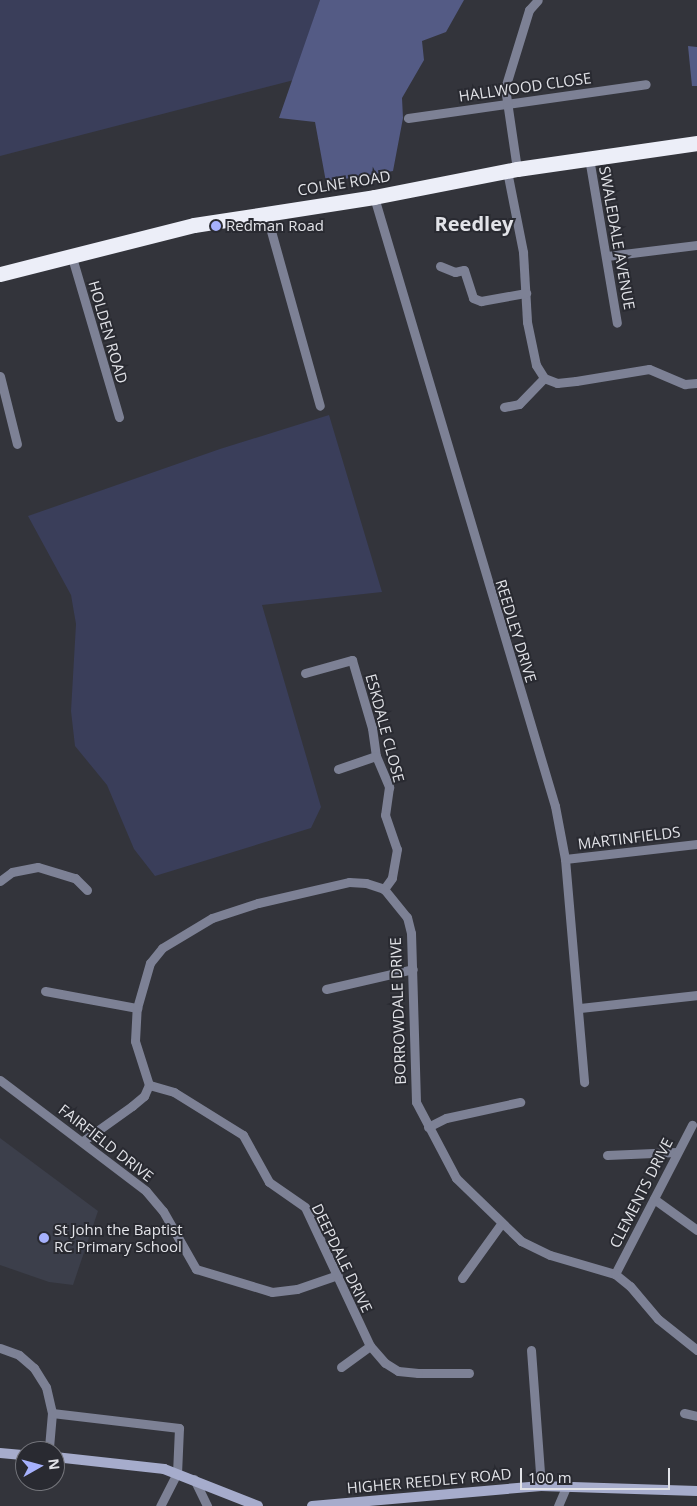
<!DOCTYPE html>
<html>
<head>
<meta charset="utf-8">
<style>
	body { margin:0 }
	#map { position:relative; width:697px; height:1506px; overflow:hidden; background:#33343b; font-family:"Open Sans",sans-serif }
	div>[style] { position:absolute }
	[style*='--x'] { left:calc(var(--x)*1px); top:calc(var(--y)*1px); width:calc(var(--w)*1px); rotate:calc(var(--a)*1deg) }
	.built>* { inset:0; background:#3c3f4b }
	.green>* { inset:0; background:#3a3e5a }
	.forest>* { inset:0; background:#545b85 }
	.street>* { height:9px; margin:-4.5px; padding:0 4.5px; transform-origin:4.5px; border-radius:4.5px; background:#7d8195 }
	.secondary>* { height:10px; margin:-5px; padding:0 5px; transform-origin:5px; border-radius:5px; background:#a6accc }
	.highway>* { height:15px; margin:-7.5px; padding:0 7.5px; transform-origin:7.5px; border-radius:7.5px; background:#eceef8 }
	.dots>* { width:14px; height:14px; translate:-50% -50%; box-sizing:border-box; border:2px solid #292a31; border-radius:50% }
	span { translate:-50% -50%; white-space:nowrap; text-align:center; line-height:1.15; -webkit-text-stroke:4px #292a31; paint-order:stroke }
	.street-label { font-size:15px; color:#e2e3e8 }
	.poi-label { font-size:15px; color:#e2e3e8 }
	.left { translate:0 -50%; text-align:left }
	.district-label { font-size:20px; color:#e2e3e8; font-weight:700 }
	.north { position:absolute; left:15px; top:1441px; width:50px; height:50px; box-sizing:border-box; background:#292a31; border:1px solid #73747a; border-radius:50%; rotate:83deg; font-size:14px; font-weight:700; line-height:20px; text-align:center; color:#e2e3e8 }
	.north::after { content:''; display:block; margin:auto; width:18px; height:22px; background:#a6b1fc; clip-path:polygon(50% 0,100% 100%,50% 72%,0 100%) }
	.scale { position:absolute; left:520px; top:1468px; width:150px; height:22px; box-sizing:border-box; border:2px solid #e2e3e8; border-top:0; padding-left:6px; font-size:15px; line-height:18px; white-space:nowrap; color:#e2e3e8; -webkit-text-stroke:4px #292a31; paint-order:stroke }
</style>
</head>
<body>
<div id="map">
	<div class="built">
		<div style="clip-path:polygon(0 1138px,98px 1211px,73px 1285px,49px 1282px,0 1265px)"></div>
	</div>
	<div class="green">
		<div style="clip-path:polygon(0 0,320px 0,294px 80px,0 156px)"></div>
		<div style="clip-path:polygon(329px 415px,382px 592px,262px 605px,321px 807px,311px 828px,155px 876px,134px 849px,107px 785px,75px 746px,71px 711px,76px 624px,71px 595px,28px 516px,220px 449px)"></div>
	</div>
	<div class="forest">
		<div style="clip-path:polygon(320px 0,464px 0,446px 32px,422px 41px,424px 60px,402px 98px,403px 118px,393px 171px,326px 182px,315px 122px,279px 118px)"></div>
		<div style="clip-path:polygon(688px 46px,697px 47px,697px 86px,692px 86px)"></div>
	</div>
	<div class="street">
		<div style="--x:408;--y:118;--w:240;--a:-8.1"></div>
		<div style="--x:589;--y:158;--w:167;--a:80.4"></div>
		<div style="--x:517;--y:169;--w:82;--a:-98.4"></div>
		<div style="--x:505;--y:88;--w:82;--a:-72.9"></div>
		<div style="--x:529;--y:10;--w:13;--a:-48"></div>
		<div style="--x:507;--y:171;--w:83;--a:78.8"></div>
		<div style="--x:523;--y:252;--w:70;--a:86.7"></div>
		<div style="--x:527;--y:322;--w:44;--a:78.2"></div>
		<div style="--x:536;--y:365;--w:15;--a:58"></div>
		<div style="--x:374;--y:197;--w:635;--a:73.45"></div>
		<div style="--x:555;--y:806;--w:54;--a:79.3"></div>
		<div style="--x:565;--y:859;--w:224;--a:85.1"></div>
		<div style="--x:266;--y:213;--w:200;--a:74.4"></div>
		<div style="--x:71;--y:254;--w:170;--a:73.6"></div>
		<div style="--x:607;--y:256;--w:91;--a:-7"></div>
		<div style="--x:440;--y:266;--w:16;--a:22"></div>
		<div style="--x:455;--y:272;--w:9;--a:-13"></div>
		<div style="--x:464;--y:270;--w:29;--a:72"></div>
		<div style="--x:473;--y:298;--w:9;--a:21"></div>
		<div style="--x:481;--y:301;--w:46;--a:-10.1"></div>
		<div style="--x:0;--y:376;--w:70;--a:76"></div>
		<div style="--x:544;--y:378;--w:14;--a:21"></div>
		<div style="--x:557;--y:383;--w:19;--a:-6"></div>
		<div style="--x:576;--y:381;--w:74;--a:-9.3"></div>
		<div style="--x:649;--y:369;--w:39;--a:23"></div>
		<div style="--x:685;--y:384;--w:12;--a:-5"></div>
		<div style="--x:504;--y:407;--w:15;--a:-11"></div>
		<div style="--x:519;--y:404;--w:36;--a:-46"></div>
		<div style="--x:305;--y:673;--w:49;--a:-15.5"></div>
		<div style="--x:352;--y:660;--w:71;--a:73.6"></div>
		<div style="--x:372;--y:728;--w:28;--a:82"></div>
		<div style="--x:376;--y:756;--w:34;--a:67"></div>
		<div style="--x:389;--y:787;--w:28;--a:98"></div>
		<div style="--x:385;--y:815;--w:36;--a:71"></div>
		<div style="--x:397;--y:849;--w:29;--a:100"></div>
		<div style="--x:392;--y:878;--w:14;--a:126"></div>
		<div style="--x:338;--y:769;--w:40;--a:-18.9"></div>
		<div style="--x:565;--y:859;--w:133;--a:-6.5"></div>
		<div style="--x:0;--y:881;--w:15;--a:-37"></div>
		<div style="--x:12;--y:872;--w:26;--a:-11"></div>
		<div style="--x:38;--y:867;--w:39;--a:17"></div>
		<div style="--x:75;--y:878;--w:17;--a:45"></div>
		<div style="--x:326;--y:989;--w:89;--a:-12.9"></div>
		<div style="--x:45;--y:991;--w:94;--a:10.5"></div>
		<div style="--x:580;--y:1008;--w:118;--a:-6.3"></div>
		<div style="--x:0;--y:1080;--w:183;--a:37.2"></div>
		<div style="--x:146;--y:1191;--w:26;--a:50"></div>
		<div style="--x:163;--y:1211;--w:67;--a:60.4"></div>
		<div style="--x:196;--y:1269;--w:79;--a:16.8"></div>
		<div style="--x:272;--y:1292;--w:25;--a:-7"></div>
		<div style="--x:297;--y:1289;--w:43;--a:-18.9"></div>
		<div style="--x:428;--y:1127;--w:20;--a:-27"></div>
		<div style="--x:446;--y:1118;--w:76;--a:-12.2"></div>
		<div style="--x:83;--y:1141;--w:60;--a:-35.5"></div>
		<div style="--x:132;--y:1106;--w:16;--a:-40"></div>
		<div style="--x:144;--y:1096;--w:12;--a:-66"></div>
		<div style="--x:607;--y:1155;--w:70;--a:-2.5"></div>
		<div style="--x:654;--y:1199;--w:53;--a:35.8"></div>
		<div style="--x:615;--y:1274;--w:168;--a:-62.7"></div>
		<div style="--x:462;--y:1278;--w:67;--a:-54.2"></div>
		<div style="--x:0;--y:1348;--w:20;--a:20"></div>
		<div style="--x:19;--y:1355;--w:20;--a:41"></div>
		<div style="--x:34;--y:1368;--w:22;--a:58"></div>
		<div style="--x:46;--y:1387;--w:27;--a:77"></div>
		<div style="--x:52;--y:1413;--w:38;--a:95"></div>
		<div style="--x:531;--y:1350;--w:136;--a:85.8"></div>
		<div style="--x:341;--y:1367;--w:36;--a:-36"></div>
		<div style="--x:469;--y:1373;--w:51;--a:180"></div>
		<div style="--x:418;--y:1373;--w:20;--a:-174"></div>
		<div style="--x:398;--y:1371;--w:15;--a:-148"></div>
		<div style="--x:385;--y:1363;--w:23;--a:-131"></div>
		<div style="--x:370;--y:1346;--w:153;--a:-115.1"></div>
		<div style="--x:305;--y:1207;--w:44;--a:-145.2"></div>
		<div style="--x:269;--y:1182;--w:54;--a:-119"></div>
		<div style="--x:243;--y:1135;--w:81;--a:-148.1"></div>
		<div style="--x:174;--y:1092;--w:26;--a:-164"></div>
		<div style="--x:149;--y:1085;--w:46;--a:-107.7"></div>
		<div style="--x:135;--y:1041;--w:33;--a:-87"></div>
		<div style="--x:137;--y:1008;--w:47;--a:-73.9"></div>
		<div style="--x:150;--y:963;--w:19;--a:-51"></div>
		<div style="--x:162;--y:948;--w:58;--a:-31"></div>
		<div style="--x:212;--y:918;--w:48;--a:-18.1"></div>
		<div style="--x:258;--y:903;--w:93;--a:-13"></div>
		<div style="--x:349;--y:882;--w:17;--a:3"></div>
		<div style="--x:366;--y:883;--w:19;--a:18"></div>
		<div style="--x:384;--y:889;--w:36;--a:51"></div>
		<div style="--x:407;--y:917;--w:16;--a:76"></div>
		<div style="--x:411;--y:933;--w:169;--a:88.3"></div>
		<div style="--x:416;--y:1102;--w:86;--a:62.2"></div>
		<div style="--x:456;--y:1178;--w:91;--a:44.1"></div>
		<div style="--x:521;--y:1241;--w:32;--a:26"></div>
		<div style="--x:550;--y:1255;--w:68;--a:16.3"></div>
		<div style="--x:615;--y:1274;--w:19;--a:39"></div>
		<div style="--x:630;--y:1286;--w:43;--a:49.7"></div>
		<div style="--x:658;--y:1319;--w:50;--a:38.5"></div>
		<div style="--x:52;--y:1413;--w:128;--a:6.7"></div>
		<div style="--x:179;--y:1428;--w:45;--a:92.5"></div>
		<div style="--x:177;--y:1473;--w:37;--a:117"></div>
		<div style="--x:684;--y:1413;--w:13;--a:13"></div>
		<div style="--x:194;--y:1479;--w:30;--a:64"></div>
		<div style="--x:558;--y:1506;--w:21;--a:-67"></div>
	</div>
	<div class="secondary">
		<div style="--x:0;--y:1453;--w:25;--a:5"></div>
		<div style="--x:55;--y:1457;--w:110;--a:6.3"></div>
		<div style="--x:164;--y:1469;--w:101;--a:21.5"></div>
		<div style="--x:312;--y:1506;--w:230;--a:-5"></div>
		<div style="--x:541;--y:1486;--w:156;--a:1.8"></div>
	</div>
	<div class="highway">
		<div style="--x:0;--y:274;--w:200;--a:-14.2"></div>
		<div style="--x:194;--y:225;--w:182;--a:-8.8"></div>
		<div style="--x:374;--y:197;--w:146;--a:-11.1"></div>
		<div style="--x:517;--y:169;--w:182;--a:-8.2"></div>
	</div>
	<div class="dots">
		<div style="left:216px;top:226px;background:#a6b1fc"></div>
		<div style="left:44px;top:1238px;background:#a6b1fc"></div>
	</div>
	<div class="street-label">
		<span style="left:525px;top:87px;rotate:-8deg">HALLWOOD CLOSE</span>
		<span style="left:344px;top:183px;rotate:-9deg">COLNE ROAD</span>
		<span style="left:617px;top:238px;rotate:80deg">SWALEDALE AVENUE</span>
		<span style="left:108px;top:332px;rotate:74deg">HOLDEN ROAD</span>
		<span style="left:516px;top:631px;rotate:73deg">REEDLEY DRIVE</span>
		<span style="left:385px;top:728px;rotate:75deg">ESKDALE CLOSE</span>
		<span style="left:629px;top:838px;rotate:-7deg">MARTINFIELDS</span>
		<span style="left:398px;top:1011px;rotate:-92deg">BORROWDALE DRIVE</span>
		<span style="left:106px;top:1143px;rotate:38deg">FAIRFIELD DRIVE</span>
		<span style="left:641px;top:1193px;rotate:-63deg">CLEMENTS DRIVE</span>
		<span style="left:342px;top:1258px;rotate:64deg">DEEPDALE DRIVE</span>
		<span style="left:429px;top:1481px;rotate:-5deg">HIGHER REEDLEY ROAD</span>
	</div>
	<div class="poi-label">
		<span class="left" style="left:226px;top:226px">Redman Road</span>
		<span class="left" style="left:54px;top:1238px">St John the Baptist<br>RC Primary School</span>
	</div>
	<div class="district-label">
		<span style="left:474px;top:223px">Reedley</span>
	</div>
	<div class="north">N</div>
	<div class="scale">100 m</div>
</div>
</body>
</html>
